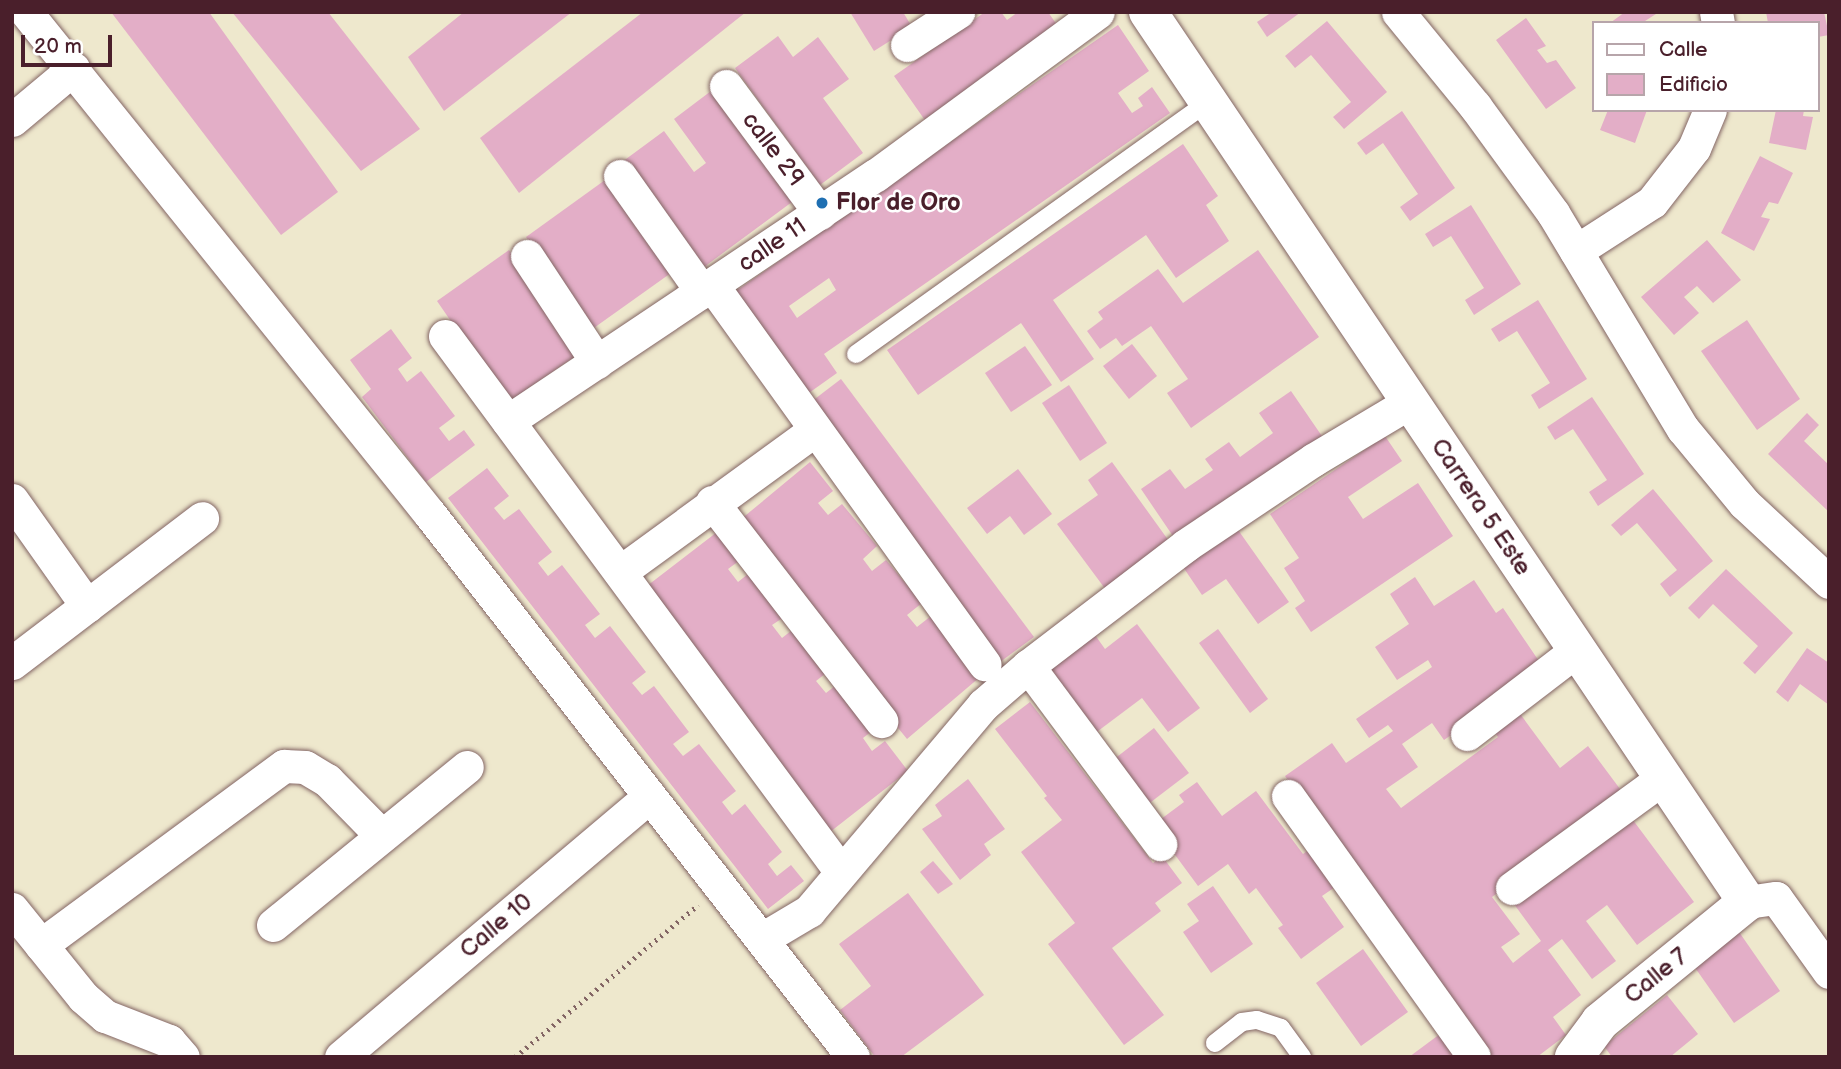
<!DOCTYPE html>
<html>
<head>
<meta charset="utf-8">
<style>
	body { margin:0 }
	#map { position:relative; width:1841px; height:1069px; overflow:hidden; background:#eee8cd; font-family:"Balsamiq Sans",sans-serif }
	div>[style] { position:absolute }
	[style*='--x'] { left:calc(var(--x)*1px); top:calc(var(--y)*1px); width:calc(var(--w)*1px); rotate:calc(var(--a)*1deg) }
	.building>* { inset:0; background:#e3aec7 }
	.path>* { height:4.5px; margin-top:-2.25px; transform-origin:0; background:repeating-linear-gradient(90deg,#836564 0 2px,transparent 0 7px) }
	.roads { filter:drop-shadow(0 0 2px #836564) drop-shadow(0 0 2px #836564) }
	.service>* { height:18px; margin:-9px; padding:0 9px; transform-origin:9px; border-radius:9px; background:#fff }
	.minor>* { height:33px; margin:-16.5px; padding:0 16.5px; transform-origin:16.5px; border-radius:16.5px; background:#fff }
	.tertiary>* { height:38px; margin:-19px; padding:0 19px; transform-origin:19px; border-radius:19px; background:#fff }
	.dots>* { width:19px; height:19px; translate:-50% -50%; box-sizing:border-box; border:4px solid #fff; border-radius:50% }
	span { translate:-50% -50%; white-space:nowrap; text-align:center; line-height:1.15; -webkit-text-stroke:5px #fff; paint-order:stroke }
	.street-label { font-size:24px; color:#4a1f2b }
	.poi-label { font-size:24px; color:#4a1f2b; font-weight:700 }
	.left { translate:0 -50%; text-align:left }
	.frame { position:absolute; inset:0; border:14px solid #4a1f2b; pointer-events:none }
	.legend { position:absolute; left:1592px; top:21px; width:228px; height:91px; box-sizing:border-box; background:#fff; border:2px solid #b7a5aa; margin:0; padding:9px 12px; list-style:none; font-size:21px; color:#4a1f2b }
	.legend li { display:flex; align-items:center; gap:14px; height:35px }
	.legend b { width:35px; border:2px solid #b7a5aa }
	.scale { position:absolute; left:21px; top:35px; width:91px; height:32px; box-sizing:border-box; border:4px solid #4a1f2b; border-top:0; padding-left:9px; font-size:21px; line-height:24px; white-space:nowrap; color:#4a1f2b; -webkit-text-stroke:5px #fff; paint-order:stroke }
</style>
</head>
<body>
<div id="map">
	<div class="building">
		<div style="clip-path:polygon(111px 12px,209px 12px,338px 192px,281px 235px)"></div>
		<div style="clip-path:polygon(232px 12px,328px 12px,420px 129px,361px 171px)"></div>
		<div style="clip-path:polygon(464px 12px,572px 12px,444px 111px,408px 57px)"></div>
		<div style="clip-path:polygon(643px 12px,746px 12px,519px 193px,480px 138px)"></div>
		<div style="clip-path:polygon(850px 12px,903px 12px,912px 27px,874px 51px)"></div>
		<div style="clip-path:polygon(985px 12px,1001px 12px,1007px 20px,1018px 12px,1048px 12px,1062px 32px,929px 126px,894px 76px)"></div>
		<div style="clip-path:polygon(1272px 12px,1301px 12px,1267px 37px,1257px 22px)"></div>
		<div style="clip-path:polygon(1625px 12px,1659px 12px,1642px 23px,1610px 23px)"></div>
		<div style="clip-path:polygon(1766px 12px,1824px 12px,1829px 35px,1818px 37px,1818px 23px,1768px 23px)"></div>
		<div style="clip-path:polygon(1526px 18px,1546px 46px,1537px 50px,1547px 63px,1556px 60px,1576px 88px,1546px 109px,1496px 40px)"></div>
		<div style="clip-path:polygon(1327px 21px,1387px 92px,1344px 129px,1333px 117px,1351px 102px,1311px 55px,1295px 68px,1285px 56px)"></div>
		<div style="clip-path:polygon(evenodd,1118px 25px,1149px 71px,1118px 93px,1132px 113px,1143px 106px,1138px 98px,1152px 87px,1170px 113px,824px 354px,837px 373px,799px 400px,726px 298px,1118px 25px,829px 278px,836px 290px,797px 318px,789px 306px,829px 278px)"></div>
		<div style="clip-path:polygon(778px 36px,793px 57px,818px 37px,849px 79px,823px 98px,863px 153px,820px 185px,735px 68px)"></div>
		<div style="clip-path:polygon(715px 88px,796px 199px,700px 270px,622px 162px,664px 131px,694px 172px,706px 163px,674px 119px)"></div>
		<div style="clip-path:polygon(1608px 110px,1647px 110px,1635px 143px,1600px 130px)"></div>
		<div style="clip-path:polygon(1776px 110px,1804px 110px,1803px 116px,1813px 117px,1806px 150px,1769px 143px)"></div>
		<div style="clip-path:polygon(1402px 111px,1455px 188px,1410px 221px,1400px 207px,1418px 194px,1383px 143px,1366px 155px,1357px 143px)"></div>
		<div style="clip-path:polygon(1183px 144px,1218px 196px,1206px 205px,1229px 241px,1176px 278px,1146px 235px,1053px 300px,1094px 359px,1061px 382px,1021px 323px,918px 395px,887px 350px)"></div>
		<div style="clip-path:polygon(1760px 156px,1793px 173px,1778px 204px,1769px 202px,1761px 217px,1770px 219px,1754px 251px,1721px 233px)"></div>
		<div style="clip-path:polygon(612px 175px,678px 268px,591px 330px,526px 237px)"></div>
		<div style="clip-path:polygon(1471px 205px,1521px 284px,1474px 315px,1465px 300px,1484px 288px,1451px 236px,1433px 247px,1425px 234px)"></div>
		<div style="clip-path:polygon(1707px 240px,1741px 280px,1713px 303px,1697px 286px,1684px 297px,1699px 313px,1674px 335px,1641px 297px)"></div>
		<div style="clip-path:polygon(509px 250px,580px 353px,507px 403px,437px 301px)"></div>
		<div style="clip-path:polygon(1258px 250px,1319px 337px,1191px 428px,1167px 393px,1188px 379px,1151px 326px,1122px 346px,1116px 338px,1100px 349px,1087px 331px,1103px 319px,1098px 312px,1158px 269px,1183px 303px)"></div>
		<div style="clip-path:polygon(1538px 300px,1587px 379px,1539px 409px,1531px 395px,1550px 383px,1517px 331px,1499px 342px,1491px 329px)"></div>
		<div style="clip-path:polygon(1747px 320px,1800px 399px,1757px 430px,1701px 351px)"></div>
		<div style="clip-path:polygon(391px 329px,412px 358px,398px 369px,407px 382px,421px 371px,455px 416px,439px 428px,449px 441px,464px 430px,475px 445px,426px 482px,362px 397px,371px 389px,350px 360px)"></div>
		<div style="clip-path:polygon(1132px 344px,1157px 376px,1129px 399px,1103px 366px)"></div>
		<div style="clip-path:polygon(1025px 346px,1052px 385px,1011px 412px,985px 373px)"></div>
		<div style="clip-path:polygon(841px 379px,1034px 637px,996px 665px,803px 408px)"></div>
		<div style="clip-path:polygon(1069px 385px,1107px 443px,1080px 461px,1042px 403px)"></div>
		<div style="clip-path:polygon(1291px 391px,1326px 442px,1179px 545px,1141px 489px,1170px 469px,1185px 489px,1213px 470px,1205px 459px,1229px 442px,1240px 457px,1273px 433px,1259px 413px)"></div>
		<div style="clip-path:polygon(1592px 397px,1644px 474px,1598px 506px,1589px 492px,1607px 480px,1573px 429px,1555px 440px,1547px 427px)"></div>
		<div style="clip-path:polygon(1807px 413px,1819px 425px,1804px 441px,1829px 465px,1829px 512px,1768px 454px)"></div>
		<div style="clip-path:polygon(1385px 436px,1402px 461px,1348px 497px,1363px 519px,1418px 483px,1453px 536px,1311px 632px,1295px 608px,1305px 601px,1284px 568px,1299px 558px,1270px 514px)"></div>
		<div style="clip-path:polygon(810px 462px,833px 491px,818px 503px,828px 515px,842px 504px,877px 546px,863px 559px,872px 571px,886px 560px,922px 603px,907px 615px,917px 627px,931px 616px,980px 677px,907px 739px,734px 525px)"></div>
		<div style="clip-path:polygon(1112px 462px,1174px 548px,1109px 594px,1057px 524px,1098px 495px,1088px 480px)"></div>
		<div style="clip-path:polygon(487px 468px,509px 496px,494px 508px,504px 520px,519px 509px,552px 552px,538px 563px,548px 576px,562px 565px,600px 614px,585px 625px,595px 638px,610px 626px,646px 672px,632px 683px,642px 695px,654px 686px,689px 732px,673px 744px,683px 756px,699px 744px,736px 791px,722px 802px,732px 815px,745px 804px,782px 852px,768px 864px,777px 876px,791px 865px,804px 881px,768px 909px,448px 498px)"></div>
		<div style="clip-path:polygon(1018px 469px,1052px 514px,1024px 535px,1010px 516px,987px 534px,967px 508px)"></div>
		<div style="clip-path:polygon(1653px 489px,1713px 561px,1670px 597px,1660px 584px,1677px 570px,1637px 523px,1621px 536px,1611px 525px)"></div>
		<div style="clip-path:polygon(1236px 527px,1289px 602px,1258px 624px,1226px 579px,1202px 595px,1181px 564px)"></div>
		<div style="clip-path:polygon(721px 529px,743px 558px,728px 569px,738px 582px,753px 570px,787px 615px,772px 625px,782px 638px,796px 627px,830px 670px,816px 681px,826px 693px,840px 682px,876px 728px,863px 738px,872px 751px,885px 741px,908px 771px,830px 832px,643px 589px)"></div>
		<div style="clip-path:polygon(1726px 569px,1793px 633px,1755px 674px,1743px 663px,1758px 646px,1713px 604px,1699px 619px,1688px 608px)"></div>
		<div style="clip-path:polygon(1415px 577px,1434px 606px,1474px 580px,1496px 613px,1503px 608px,1545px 670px,1444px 740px,1432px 723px,1402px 744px,1418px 767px,1386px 789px,1401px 808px,1498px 737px,1493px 730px,1518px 711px,1560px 768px,1588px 746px,1626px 797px,1492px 897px,1520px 934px,1501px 947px,1513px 963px,1541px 941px,1511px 900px,1627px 812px,1694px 902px,1637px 945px,1607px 905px,1586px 921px,1616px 961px,1592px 979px,1562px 939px,1548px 950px,1581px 995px,1553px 1017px,1566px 1035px,1537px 1057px,1480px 1057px,1285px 776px,1332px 743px,1346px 763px,1393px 731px,1388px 725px,1369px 738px,1356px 719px,1432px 667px,1428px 660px,1397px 680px,1375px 647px,1409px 624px,1390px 594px)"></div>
		<div style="clip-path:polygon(1137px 624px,1200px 708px,1168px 732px,1142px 698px,1094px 734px,1046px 671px,1095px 635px,1105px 649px)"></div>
		<div style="clip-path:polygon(1218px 629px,1268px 699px,1250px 713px,1199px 643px)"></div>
		<div style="clip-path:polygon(1807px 648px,1829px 663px,1829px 705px,1800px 684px,1788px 702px,1776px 692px)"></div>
		<div style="clip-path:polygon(1030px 702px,1153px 863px,1162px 856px,1182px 883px,1155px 903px,1161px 911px,1112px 948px,1164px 1015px,1124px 1045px,1048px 944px,1075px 923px,1021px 852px,1062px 820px,1044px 798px,1047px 796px,995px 729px)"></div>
		<div style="clip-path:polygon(1154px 728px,1189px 773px,1147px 805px,1113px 760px)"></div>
		<div style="clip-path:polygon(968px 779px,1005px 829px,984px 844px,991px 855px,960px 880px,922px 829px,942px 816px,935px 805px)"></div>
		<div style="clip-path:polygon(1197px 782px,1222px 816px,1256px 791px,1303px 854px,1311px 848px,1338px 885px,1322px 896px,1344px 927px,1301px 959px,1278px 928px,1283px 925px,1256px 888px,1249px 894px,1228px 864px,1198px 886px,1153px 825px,1184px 802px,1179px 795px)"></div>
		<div style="clip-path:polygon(933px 861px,953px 884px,938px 894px,920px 872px)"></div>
		<div style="clip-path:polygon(1213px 886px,1253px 944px,1211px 973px,1183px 932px,1199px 921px,1187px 904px)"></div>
		<div style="clip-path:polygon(908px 893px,984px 995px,901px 1057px,875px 1057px,840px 1010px,871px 986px,839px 944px)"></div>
		<div style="clip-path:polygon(1737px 929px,1780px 991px,1734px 1023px,1691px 962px)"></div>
		<div style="clip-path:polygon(1363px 949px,1408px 1012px,1361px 1046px,1316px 983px)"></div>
		<div style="clip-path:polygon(1667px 995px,1698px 1034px,1670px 1057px,1612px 1057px,1604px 1046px)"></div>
		<div style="clip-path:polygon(1440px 1034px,1457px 1057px,1409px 1057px)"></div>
	</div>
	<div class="path">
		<div style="--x:515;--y:1057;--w:238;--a:-39.7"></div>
	</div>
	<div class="roads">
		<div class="service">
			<div style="--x:856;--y:354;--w:433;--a:-35.6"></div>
			<div style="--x:1215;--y:1043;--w:34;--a:-38"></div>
			<div style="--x:1242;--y:1022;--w:15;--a:-8"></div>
			<div style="--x:1257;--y:1020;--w:25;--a:18"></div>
			<div style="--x:1281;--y:1028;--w:36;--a:54"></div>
		</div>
		<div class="minor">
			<div style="--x:26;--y:12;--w:643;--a:51.19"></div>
			<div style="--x:429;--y:513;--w:690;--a:52.07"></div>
			<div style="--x:1398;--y:12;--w:122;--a:50.7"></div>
			<div style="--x:1475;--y:106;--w:132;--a:53.9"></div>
			<div style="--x:1553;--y:213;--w:252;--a:59"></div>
			<div style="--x:1683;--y:429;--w:96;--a:50.5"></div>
			<div style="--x:1744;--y:503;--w:116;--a:42.9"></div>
			<div style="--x:1716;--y:12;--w:11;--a:80"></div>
			<div style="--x:907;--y:45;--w:61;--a:-32.9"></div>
			<div style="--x:726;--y:86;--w:158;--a:53.5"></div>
			<div style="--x:12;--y:120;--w:80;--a:-39.9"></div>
			<div style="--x:620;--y:176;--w:142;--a:54.7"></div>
			<div style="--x:1576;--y:251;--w:90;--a:-32.8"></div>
			<div style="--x:1652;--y:202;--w:68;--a:-52.1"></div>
			<div style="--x:1694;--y:148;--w:41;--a:-67.2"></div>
			<div style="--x:527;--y:256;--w:127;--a:56.6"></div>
			<div style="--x:712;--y:285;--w:467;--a:54.3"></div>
			<div style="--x:445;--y:336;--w:666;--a:53.54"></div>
			<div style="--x:508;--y:421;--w:443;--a:-33.8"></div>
			<div style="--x:876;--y:175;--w:275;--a:-36.3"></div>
			<div style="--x:12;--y:500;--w:130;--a:54.7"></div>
			<div style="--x:712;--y:502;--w:277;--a:52.3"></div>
			<div style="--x:620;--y:572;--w:241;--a:-36.1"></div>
			<div style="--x:12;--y:663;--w:239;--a:-37.3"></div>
			<div style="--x:1028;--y:666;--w:222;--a:53.4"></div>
			<div style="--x:1467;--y:734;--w:138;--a:-37.4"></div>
			<div style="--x:1288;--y:796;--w:320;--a:54.5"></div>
			<div style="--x:1512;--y:888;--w:187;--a:-36.1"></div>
			<div style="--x:1747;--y:902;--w:29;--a:-8"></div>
			<div style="--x:1776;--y:898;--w:91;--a:54.4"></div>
			<div style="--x:12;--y:909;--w:113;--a:51.1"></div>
			<div style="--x:83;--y:997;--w:29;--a:41"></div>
			<div style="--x:105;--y:1016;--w:69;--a:21.3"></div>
			<div style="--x:169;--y:1041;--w:21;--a:49"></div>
			<div style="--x:273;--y:925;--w:250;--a:-39.2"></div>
			<div style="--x:762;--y:939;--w:55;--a:-30.8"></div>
			<div style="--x:809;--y:911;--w:270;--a:-49.8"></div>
			<div style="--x:983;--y:705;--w:60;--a:-40.9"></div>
			<div style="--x:1028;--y:666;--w:199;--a:-37.4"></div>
			<div style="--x:1186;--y:545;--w:153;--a:-33.8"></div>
			<div style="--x:1313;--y:460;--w:113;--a:-30.9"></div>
			<div style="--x:41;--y:945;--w:302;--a:-36.4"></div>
			<div style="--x:284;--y:766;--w:21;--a:3"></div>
			<div style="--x:305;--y:767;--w:26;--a:31"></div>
			<div style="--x:327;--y:780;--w:78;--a:45.5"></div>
			<div style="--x:341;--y:1057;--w:404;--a:-40.2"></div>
		</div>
		<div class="tertiary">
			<div style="--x:1148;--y:12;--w:1073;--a:56.06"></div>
			<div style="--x:1747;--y:902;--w:190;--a:140.8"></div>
			<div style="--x:1600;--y:1022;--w:44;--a:126.6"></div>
		</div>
	</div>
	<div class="dots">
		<div style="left:822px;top:203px;background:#1f6fb2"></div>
	</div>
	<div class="street-label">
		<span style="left:773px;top:149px;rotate:53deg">calle 29</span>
		<span style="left:772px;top:245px;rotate:-34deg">calle 11</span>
		<span style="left:1481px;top:507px;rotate:56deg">Carrera 5 Este</span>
		<span style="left:496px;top:926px;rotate:-40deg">Calle 10</span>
		<span style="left:1656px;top:976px;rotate:-39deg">Calle 7</span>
	</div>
	<div class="poi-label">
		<span class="left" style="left:836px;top:203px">Flor de Oro</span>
	</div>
	<div class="frame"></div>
	<ul class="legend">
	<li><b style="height:9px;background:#fff"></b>Calle</li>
	<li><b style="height:19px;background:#e3aec7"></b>Edificio</li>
	</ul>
	<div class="scale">20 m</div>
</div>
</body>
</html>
